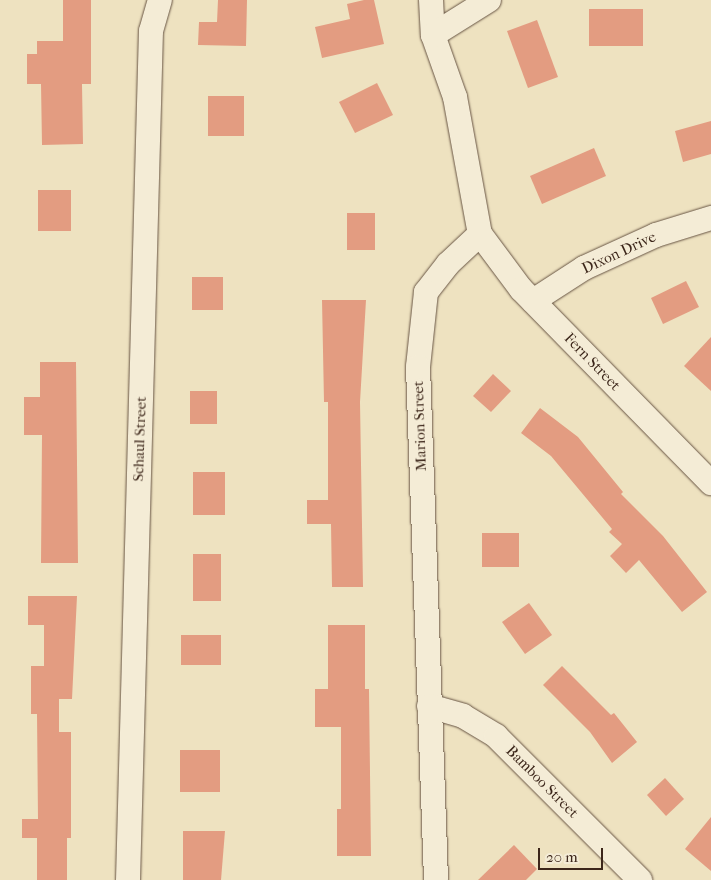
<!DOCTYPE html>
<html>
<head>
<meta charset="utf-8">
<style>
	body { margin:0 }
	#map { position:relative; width:711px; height:880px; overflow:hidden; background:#eee2c0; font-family:"IM FELL French Canon",serif }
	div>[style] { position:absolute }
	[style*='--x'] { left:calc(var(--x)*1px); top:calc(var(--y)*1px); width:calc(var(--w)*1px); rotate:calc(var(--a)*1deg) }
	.building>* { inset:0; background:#e39c81 }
	.roads { filter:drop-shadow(0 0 1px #685544) drop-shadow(0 0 1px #685544) }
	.minor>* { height:24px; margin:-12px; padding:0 12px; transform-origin:12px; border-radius:12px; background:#f4ecd6 }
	span { translate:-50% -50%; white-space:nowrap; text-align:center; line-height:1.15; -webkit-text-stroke:4.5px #f4ecd6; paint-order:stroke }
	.street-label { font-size:15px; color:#3c261a }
	.scale { position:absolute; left:538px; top:848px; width:65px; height:22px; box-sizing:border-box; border:2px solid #3c261a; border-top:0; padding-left:6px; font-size:15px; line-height:18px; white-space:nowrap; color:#3c261a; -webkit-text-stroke:4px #f4ecd6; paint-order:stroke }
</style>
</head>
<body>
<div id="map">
	<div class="building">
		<div style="clip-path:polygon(63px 0,91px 0,91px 84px,82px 84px,83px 144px,42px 145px,41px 84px,27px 84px,27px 54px,37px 54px,37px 41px,63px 41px)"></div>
		<div style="clip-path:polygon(218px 0,247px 0,246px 46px,198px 45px,199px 22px,217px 22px)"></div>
		<div style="clip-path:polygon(364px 0,374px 0,384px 44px,322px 58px,315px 27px,350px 19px,347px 4px)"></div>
		<div style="clip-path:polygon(589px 9px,643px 9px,643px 46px,589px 46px)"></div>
		<div style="clip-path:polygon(537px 20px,558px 77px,528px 88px,507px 31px)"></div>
		<div style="clip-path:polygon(377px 83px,393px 115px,355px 133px,339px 102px)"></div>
		<div style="clip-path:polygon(208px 96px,244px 96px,244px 136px,208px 136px)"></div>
		<div style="clip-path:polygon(711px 121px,711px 154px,683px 162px,675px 131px)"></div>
		<div style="clip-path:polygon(594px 148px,606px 176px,542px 204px,530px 176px)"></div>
		<div style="clip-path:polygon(38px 190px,71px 190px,71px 231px,38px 231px)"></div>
		<div style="clip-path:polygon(347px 213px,375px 213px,375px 250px,347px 250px)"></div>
		<div style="clip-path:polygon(192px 277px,223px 277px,223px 310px,192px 310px)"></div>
		<div style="clip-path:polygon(686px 281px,699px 307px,663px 324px,651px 298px)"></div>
		<div style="clip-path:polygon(322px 300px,366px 300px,360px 402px,363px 587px,332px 587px,331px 524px,307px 524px,307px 500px,328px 500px,328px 402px,324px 402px)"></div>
		<div style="clip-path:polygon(711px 337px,711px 391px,684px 366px)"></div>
		<div style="clip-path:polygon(40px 362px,76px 362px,78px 563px,41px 563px,42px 435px,24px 435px,24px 397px,40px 397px)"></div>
		<div style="clip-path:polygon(493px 374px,511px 391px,491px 412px,473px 396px)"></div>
		<div style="clip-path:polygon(190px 391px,217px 391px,217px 424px,190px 424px)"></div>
		<div style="clip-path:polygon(540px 408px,578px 437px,623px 492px,621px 494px,663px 536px,707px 592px,682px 612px,639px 560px,626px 573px,610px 556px,622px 544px,609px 532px,612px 529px,551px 456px,521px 433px)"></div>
		<div style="clip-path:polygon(193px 472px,225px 472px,225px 515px,193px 515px)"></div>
		<div style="clip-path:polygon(482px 533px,519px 533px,519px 567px,482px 567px)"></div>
		<div style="clip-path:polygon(193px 554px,221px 554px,221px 601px,193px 601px)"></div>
		<div style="clip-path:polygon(28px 596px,77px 596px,72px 699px,59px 699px,59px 732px,71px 732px,71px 838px,67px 838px,67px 880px,37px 880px,37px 838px,22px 838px,22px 819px,38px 819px,37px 714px,31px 714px,31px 666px,44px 666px,44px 625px,28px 625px)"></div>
		<div style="clip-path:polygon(529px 603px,552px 635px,525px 654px,502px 622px)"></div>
		<div style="clip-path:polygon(328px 625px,365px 625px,365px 689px,369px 689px,371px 856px,337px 856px,337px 809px,341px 809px,341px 727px,315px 727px,315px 689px,328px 689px)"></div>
		<div style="clip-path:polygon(181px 635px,221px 635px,221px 665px,181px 665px)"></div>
		<div style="clip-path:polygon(562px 666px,611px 715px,614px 713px,637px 742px,612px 763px,590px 732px,543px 685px)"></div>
		<div style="clip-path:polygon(180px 750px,220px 750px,220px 792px,180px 792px)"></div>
		<div style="clip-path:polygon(665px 778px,684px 799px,666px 816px,647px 795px)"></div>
		<div style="clip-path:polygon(711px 817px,711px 871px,685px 849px)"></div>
		<div style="clip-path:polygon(183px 831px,225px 831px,221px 880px,183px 880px)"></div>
		<div style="clip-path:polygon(514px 845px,537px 869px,526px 880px,478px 880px)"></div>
	</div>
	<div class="roads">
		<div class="minor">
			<div style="--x:431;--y:0;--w:35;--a:87"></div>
			<div style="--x:433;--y:35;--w:66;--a:70.5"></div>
			<div style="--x:455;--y:97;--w:139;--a:79.7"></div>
			<div style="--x:480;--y:234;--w:44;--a:136.8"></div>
			<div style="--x:448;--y:264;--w:36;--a:128"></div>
			<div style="--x:426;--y:292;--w:75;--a:96.1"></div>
			<div style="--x:418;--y:367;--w:513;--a:87.99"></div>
			<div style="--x:433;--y:35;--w:66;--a:-32"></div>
			<div style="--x:480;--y:234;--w:69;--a:53.3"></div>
			<div style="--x:521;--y:289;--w:272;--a:45.6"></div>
			<div style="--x:533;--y:301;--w:61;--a:-32.9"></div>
			<div style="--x:584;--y:268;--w:79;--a:-24.6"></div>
			<div style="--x:656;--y:235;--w:58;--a:-17.2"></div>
			<div style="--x:429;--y:706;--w:35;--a:16"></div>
			<div style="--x:463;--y:716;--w:39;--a:31"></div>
			<div style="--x:496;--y:736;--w:204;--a:45"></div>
			<div style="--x:128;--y:880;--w:849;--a:-88.45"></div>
			<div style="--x:151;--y:31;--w:32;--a:-74"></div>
		</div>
	</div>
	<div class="street-label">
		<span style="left:619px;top:253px;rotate:-25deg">Dixon Drive</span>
		<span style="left:592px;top:362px;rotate:46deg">Fern Street</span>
		<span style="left:420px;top:426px;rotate:-92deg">Marion Street</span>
		<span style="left:140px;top:439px;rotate:-88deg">Schaul Street</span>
		<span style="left:542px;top:782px;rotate:45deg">Bamboo Street</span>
	</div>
	<div class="scale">20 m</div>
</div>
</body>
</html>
